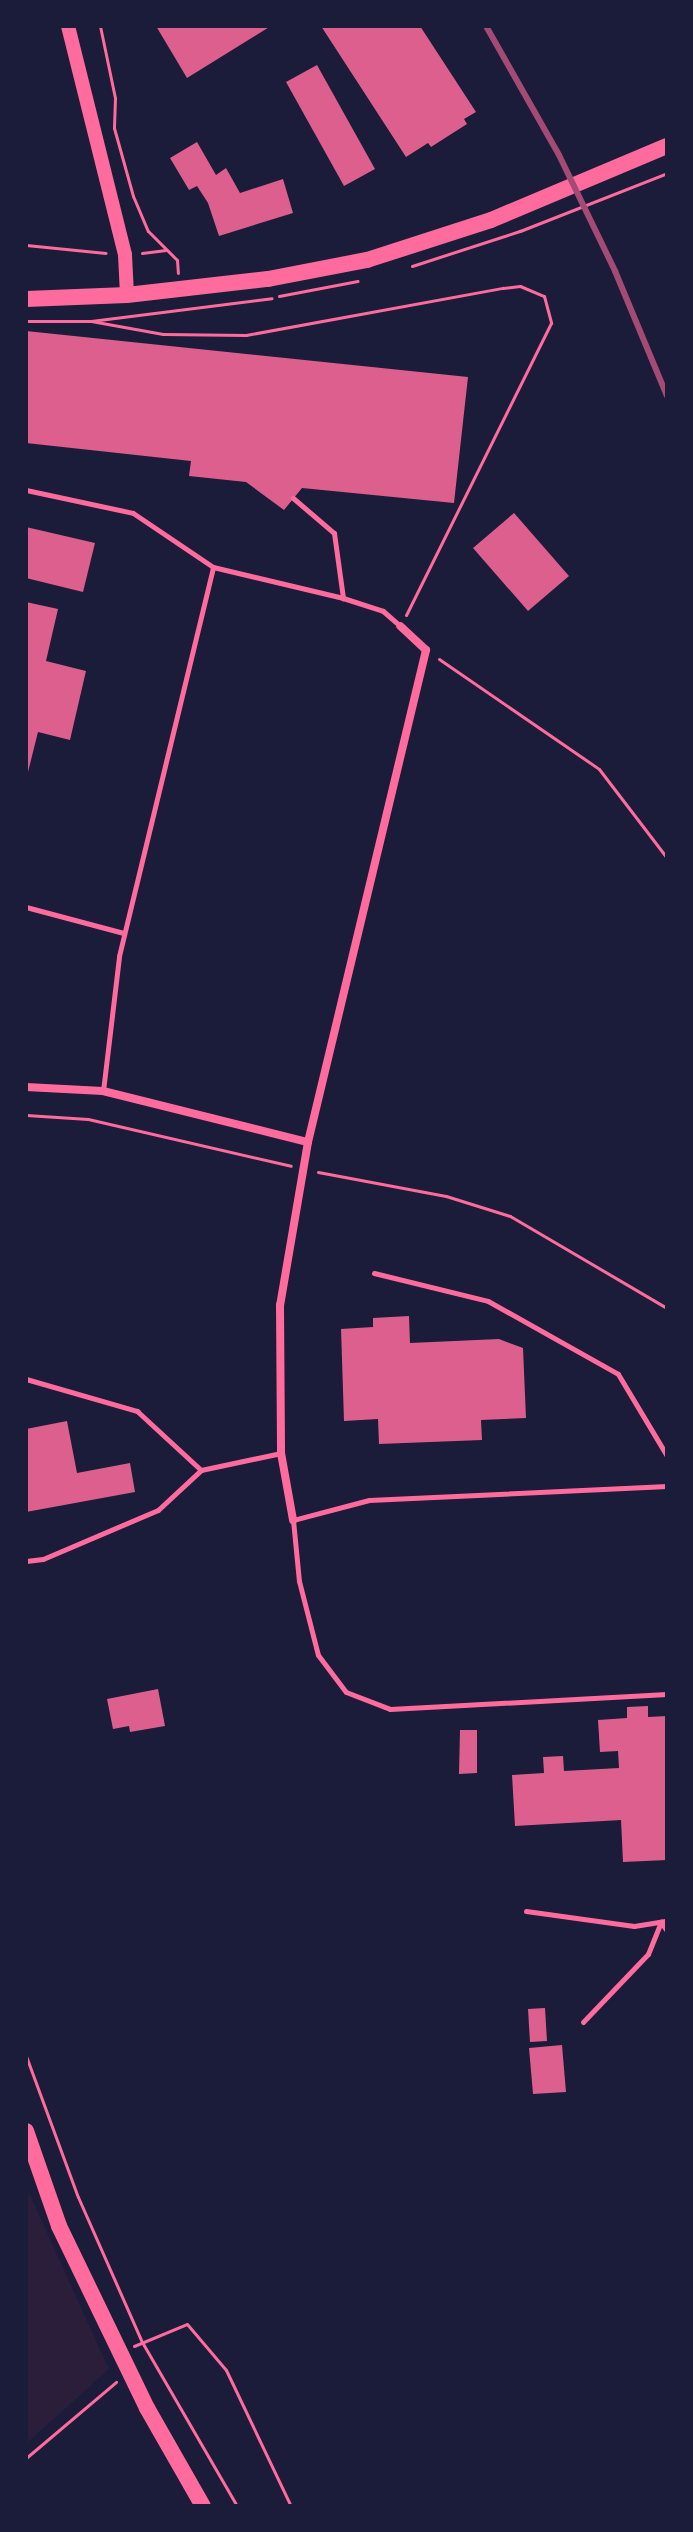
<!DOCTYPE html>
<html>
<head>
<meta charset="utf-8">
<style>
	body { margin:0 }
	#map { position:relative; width:693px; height:2532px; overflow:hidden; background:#1b1b3a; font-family:"Public Sans",sans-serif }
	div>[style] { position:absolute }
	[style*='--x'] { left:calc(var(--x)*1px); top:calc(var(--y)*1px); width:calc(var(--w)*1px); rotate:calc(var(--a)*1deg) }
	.green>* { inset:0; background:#2a1e3b }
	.building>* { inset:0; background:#dd5f8e }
	.path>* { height:3px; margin:-1.5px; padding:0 1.5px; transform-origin:1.5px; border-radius:1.5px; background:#ff6b9d }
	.service>* { height:5px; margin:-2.5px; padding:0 2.5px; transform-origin:2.5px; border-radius:2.5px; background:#ff6b9d }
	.minor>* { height:8px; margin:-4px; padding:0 4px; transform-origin:4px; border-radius:4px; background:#ff6b9d }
	.tertiary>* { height:14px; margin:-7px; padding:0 7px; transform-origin:7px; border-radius:7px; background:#ff6b9d }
	.secondary>* { height:16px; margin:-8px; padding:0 8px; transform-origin:8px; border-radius:8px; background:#ff6b9d }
	.rail>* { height:6px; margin:-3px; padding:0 3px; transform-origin:3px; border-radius:3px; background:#a44b75 }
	span { translate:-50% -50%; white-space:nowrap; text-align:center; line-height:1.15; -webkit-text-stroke:8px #1b1b3a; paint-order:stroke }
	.frame { position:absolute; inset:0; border:28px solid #1b1b3a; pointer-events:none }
</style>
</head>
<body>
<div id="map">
	<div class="green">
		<div style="clip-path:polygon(26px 2186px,109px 2369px,26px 2444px)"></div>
	</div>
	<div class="building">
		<div style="clip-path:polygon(156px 26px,271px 26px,187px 78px)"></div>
		<div style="clip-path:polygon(321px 26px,420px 26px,476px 112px,464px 119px,467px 124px,431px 147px,428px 143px,406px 157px)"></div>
		<div style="clip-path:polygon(317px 65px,375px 169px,344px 186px,286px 82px)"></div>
		<div style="clip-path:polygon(197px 142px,216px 175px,226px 168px,240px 193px,283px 179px,293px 213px,219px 236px,208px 203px,197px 186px,189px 190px,170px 158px)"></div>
		<div style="clip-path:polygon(26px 331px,468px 377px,454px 503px,302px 488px,284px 510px,246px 482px,189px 476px,191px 461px,26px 443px)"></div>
		<div style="clip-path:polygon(514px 513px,569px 576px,528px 611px,473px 548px)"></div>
		<div style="clip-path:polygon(26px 527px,95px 543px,83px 592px,26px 578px)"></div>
		<div style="clip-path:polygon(26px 602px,58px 609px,46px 661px,86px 671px,70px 740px,38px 732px,27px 776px)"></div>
		<div style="clip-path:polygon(409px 1316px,410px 1343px,499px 1339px,523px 1348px,526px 1418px,481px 1420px,482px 1440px,379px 1444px,378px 1419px,344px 1421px,341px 1329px,373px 1327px,373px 1318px)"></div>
		<div style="clip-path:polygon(67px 1421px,77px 1473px,130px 1463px,135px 1492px,26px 1512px,26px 1429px)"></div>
		<div style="clip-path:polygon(158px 1689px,165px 1726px,130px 1732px,129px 1726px,113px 1729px,107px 1699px)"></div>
		<div style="clip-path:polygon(648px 1706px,648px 1717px,667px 1716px,667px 1860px,623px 1862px,621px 1820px,515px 1826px,512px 1775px,544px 1773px,543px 1757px,563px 1756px,564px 1771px,619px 1768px,618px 1751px,600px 1752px,598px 1720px,627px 1718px,627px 1707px)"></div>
		<div style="clip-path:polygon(460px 1730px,477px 1730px,477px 1773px,459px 1774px)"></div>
		<div style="clip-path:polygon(545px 2008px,547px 2041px,530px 2042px,528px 2009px)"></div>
		<div style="clip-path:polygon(562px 2045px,566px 2092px,533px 2094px,529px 2048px)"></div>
	</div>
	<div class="path">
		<div style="--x:100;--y:26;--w:74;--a:78.2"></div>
		<div style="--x:115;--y:98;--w:30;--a:92"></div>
		<div style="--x:114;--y:128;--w:71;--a:74.4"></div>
		<div style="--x:133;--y:196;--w:38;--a:67"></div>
		<div style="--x:148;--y:231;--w:41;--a:45"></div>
		<div style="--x:177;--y:260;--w:13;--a:86"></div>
		<div style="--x:26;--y:245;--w:80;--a:5.7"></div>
		<div style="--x:142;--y:253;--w:24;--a:-7"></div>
		<div style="--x:412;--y:266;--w:114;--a:-18"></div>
		<div style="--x:520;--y:231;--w:158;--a:-21.5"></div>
		<div style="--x:279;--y:296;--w:80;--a:-10.8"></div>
		<div style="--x:26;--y:321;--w:65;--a:0"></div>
		<div style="--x:91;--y:321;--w:182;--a:-7.2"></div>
		<div style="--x:91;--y:321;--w:73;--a:10.2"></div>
		<div style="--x:163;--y:334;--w:83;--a:0.7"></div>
		<div style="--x:246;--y:335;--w:261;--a:-10.4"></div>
		<div style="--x:503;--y:288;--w:17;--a:-7"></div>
		<div style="--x:520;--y:286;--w:26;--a:23"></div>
		<div style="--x:544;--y:296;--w:28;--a:75"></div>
		<div style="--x:551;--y:323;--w:326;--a:116.4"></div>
		<div style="--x:439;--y:659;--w:194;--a:34.5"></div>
		<div style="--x:599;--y:769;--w:112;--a:52.6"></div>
		<div style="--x:26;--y:1115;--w:62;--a:3.7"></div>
		<div style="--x:88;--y:1119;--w:208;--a:13"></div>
		<div style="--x:318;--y:1172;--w:130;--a:10.6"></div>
		<div style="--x:446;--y:1196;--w:67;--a:17.4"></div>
		<div style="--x:510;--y:1216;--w:182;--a:30.4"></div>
		<div style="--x:26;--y:2056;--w:150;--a:69.8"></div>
		<div style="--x:78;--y:2197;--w:158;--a:66.2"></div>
		<div style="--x:142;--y:2342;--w:190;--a:59.9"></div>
		<div style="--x:134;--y:2346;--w:57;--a:-22.5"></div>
		<div style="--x:187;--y:2324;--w:60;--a:49.7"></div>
		<div style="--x:226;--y:2370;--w:151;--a:64.5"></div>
		<div style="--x:26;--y:2458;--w:118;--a:-40.2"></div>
	</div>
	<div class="service">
		<div style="--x:26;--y:490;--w:109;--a:12.1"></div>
		<div style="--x:133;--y:513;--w:97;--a:34"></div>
		<div style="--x:293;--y:498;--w:54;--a:40.5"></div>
		<div style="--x:334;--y:533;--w:66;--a:82.1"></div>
		<div style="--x:26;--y:907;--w:101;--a:14.9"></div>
		<div style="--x:103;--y:1091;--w:136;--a:-83.2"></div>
		<div style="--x:119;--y:956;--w:400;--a:-76.4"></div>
		<div style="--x:213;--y:567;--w:134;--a:13.4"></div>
		<div style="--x:343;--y:598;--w:42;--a:18"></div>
		<div style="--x:383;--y:611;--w:23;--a:41"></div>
		<div style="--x:374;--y:1273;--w:117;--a:13.8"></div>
		<div style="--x:488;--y:1301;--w:149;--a:29.3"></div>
		<div style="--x:618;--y:1374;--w:96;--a:59.1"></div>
		<div style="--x:26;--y:1379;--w:116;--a:16.1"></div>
		<div style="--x:137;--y:1411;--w:87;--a:42.7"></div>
		<div style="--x:667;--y:1486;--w:298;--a:177.3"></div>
		<div style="--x:369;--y:1500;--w:79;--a:165.3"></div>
		<div style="--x:293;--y:1520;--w:61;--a:84.4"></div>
		<div style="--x:299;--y:1581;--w:76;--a:75.6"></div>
		<div style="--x:318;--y:1655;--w:46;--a:52.9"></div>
		<div style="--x:346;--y:1692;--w:47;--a:21.1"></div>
		<div style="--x:390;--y:1709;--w:277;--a:-3.1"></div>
		<div style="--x:26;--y:1561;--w:17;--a:-7"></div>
		<div style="--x:43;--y:1559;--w:125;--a:-23.1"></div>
		<div style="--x:158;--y:1510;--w:59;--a:-42.9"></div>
		<div style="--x:201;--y:1470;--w:82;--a:-12"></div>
		<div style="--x:526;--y:1911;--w:109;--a:7.9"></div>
		<div style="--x:634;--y:1926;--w:33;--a:-9"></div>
		<div style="--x:583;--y:2022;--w:94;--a:-46.3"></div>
		<div style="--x:648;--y:1954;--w:35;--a:-68"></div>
		<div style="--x:661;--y:1922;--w:11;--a:56"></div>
	</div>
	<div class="minor">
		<div style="--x:26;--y:1087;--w:77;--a:3"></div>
		<div style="--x:103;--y:1091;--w:211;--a:14"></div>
		<div style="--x:308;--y:1142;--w:165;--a:99.7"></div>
		<div style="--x:280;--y:1305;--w:148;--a:89.6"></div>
		<div style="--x:281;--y:1453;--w:68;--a:79.8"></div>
		<div style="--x:308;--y:1142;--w:506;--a:-76.51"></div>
		<div style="--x:426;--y:650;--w:35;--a:-137"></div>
	</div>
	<div class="tertiary">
		<div style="--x:68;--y:26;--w:236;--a:76"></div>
		<div style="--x:125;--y:255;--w:40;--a:87.1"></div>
	</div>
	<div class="secondary">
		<div style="--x:26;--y:299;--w:101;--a:-2.3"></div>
		<div style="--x:127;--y:295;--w:142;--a:-6.5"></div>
		<div style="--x:268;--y:279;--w:101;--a:-10.9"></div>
		<div style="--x:367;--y:260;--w:130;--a:-17.9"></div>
		<div style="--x:491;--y:220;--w:191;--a:-22.8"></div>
		<div style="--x:26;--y:2131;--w:101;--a:70.8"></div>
		<div style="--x:59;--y:2226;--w:202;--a:64.2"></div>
		<div style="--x:147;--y:2408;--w:113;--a:60.3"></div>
	</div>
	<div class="rail">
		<div style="--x:486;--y:26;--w:148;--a:60.5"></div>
		<div style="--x:559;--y:155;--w:129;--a:64.2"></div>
		<div style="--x:615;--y:271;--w:135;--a:67.4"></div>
	</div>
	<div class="frame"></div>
</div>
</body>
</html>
